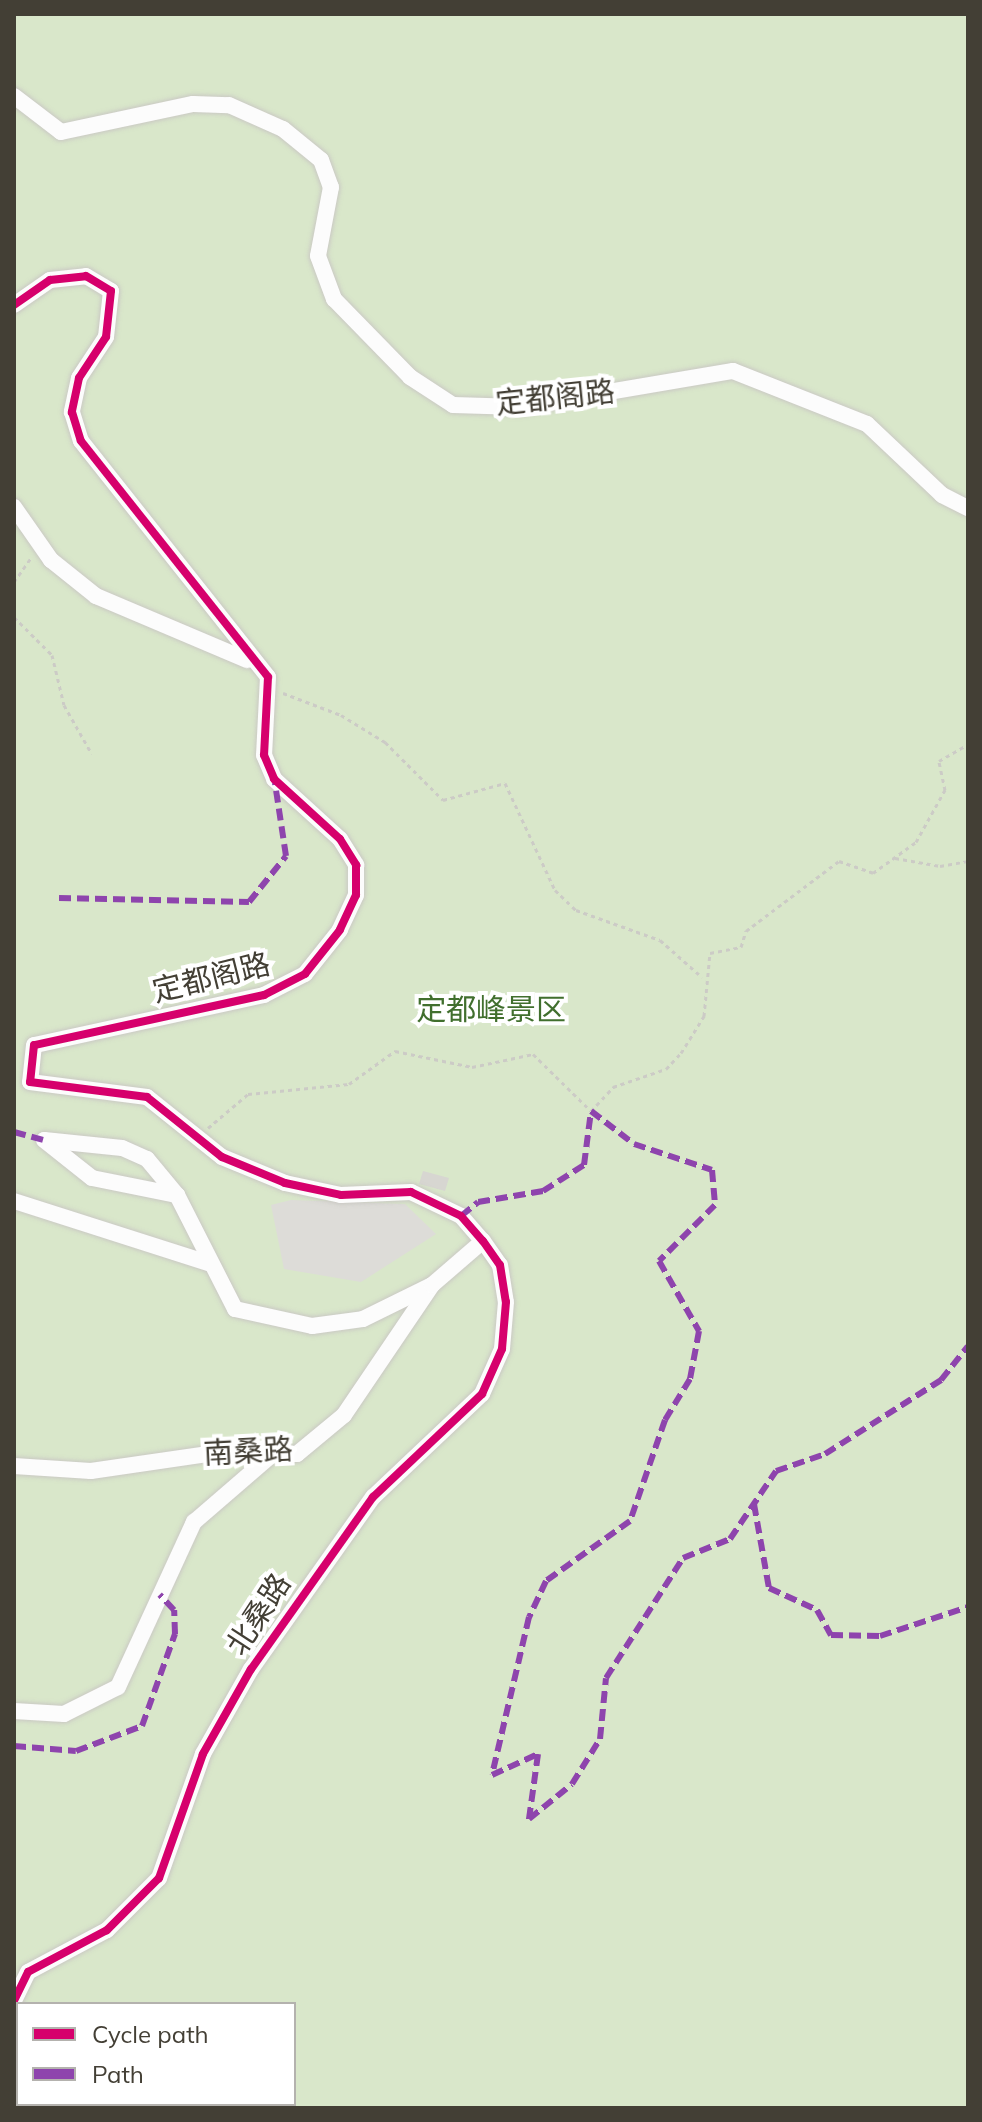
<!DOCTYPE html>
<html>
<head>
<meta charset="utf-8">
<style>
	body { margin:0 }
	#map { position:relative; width:982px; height:2122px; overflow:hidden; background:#eeede8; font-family:Mulish,"Noto Sans SC",sans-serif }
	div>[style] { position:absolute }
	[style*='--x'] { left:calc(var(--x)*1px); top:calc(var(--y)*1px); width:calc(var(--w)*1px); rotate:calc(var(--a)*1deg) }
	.green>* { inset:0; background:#d9e7ca }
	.parking>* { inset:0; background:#dddcd8 }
	.building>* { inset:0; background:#d7d6d1 }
	.path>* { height:3px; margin-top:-1.5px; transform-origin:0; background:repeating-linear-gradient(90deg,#cccbc6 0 4px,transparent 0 8px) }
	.roads { filter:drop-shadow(0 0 2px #cac9c4) drop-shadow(0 0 2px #cac9c4) }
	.minor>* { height:16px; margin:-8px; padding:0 8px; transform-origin:8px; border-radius:8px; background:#fcfcfc }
	.quiet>* { height:6px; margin-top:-3px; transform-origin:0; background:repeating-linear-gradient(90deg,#8e44ad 0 12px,transparent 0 18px) }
	.cycleway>* { height:8px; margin:-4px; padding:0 4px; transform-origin:4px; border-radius:4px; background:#d6006c }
	span { translate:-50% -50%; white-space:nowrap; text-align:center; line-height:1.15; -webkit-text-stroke:8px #fff; paint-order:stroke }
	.street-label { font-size:30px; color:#433f35 }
	.park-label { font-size:30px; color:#416f2e }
	.frame { position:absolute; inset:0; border:16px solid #433f35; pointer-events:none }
	.legend { position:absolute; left:16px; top:2002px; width:280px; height:104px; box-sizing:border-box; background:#fff; border:2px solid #b4b2ae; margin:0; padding:10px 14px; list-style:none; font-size:24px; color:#433f35 }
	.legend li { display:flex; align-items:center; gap:16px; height:40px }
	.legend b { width:40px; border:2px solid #b4b2ae }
</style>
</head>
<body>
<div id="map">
	<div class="green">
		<div style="clip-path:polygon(evenodd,14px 14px,968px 14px,968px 2108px,14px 2108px,14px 14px,18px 2004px,294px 2004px,294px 2104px,18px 2104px,18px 2004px)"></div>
	</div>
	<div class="parking">
		<div style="clip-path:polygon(291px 1200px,405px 1204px,436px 1234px,361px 1282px,284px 1269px,271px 1205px)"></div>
	</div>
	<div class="building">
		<div style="clip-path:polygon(423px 1171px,449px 1178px,445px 1191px,419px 1184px)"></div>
	</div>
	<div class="path">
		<div style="--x:14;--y:582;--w:29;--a:-55"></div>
		<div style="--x:14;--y:617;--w:54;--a:45"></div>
		<div style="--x:52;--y:655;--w:51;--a:76.5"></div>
		<div style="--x:64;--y:705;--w:56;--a:60.3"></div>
		<div style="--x:283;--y:693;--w:62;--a:20.8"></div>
		<div style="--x:341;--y:715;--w:52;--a:31.5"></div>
		<div style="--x:385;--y:742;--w:82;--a:45"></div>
		<div style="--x:443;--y:800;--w:64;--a:-15.3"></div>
		<div style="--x:505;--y:783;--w:118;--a:65"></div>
		<div style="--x:555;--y:890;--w:29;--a:44"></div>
		<div style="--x:576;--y:910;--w:89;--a:19.7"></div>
		<div style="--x:660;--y:940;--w:56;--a:41.4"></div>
		<div style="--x:895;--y:858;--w:46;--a:10.1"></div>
		<div style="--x:940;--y:866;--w:28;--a:-10"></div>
		<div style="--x:208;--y:1128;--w:52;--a:-40.4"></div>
		<div style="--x:248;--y:1094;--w:101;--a:-5.7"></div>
		<div style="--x:349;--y:1084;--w:57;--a:-35.7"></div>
		<div style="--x:395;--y:1051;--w:79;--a:11.7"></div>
		<div style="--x:472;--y:1067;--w:62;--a:-12"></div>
		<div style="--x:533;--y:1054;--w:81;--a:44.5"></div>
		<div style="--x:591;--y:1111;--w:33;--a:-47"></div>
		<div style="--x:613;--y:1087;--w:56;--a:-18.8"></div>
		<div style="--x:666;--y:1069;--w:22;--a:-47"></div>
		<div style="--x:681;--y:1053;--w:44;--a:-58.1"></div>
		<div style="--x:704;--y:1016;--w:63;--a:-84.6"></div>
		<div style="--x:710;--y:953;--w:32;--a:-11"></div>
		<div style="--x:741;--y:947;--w:17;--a:-73"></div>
		<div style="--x:746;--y:931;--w:116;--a:-37"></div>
		<div style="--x:839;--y:861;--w:36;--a:19"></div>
		<div style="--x:873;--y:873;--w:53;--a:-35.8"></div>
		<div style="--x:916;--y:842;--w:60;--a:-60.9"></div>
		<div style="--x:945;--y:790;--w:30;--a:-102"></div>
		<div style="--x:939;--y:761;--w:34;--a:-30"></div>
	</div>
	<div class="roads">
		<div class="minor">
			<div style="--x:14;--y:96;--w:59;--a:37.5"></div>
			<div style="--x:61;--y:132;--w:135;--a:-12"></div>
			<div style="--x:193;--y:104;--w:36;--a:2"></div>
			<div style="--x:229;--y:105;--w:59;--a:24"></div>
			<div style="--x:283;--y:129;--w:49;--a:39.2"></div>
			<div style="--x:321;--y:160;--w:29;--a:70"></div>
			<div style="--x:331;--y:187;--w:70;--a:100.7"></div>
			<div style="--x:318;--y:256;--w:46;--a:69.6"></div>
			<div style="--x:334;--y:299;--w:109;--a:45.7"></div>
			<div style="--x:410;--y:377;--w:51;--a:33.1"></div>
			<div style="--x:453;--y:405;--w:67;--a:1.7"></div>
			<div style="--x:520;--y:407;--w:216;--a:-9.6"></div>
			<div style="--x:733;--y:371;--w:144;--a:21.6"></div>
			<div style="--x:867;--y:424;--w:103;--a:43.4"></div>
			<div style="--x:942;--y:495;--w:29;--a:27"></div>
			<div style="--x:14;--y:305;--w:44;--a:-34.8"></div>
			<div style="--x:50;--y:280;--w:36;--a:-6"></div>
			<div style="--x:86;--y:276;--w:29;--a:31"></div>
			<div style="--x:111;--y:291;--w:46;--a:96.2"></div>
			<div style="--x:106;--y:337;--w:49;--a:123.4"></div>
			<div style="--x:79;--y:378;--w:35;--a:102"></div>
			<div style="--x:72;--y:412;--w:30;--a:73"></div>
			<div style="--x:81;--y:441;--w:301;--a:51.6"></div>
			<div style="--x:268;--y:677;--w:78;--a:92.9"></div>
			<div style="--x:264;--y:755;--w:26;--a:67"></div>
			<div style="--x:274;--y:779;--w:89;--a:42.3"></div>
			<div style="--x:340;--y:839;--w:31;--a:58"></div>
			<div style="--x:356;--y:865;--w:30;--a:90"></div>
			<div style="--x:356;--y:895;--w:38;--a:115"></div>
			<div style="--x:340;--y:930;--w:56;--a:128.5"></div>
			<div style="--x:305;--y:974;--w:46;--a:152.9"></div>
			<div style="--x:264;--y:995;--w:235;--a:167.7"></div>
			<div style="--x:34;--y:1045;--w:37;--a:96"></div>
			<div style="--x:30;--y:1082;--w:118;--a:7.3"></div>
			<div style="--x:147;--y:1097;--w:96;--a:38.7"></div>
			<div style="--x:222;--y:1157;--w:68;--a:22.4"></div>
			<div style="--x:285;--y:1183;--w:57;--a:12.1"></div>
			<div style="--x:341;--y:1195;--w:70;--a:-2.5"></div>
			<div style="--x:411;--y:1192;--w:55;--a:25.6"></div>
			<div style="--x:461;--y:1216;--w:33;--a:49"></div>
			<div style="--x:483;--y:1241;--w:29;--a:55"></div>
			<div style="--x:500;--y:1265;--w:37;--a:81"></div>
			<div style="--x:506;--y:1302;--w:47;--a:94.9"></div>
			<div style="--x:502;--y:1349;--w:49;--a:114"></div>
			<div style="--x:482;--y:1394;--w:150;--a:136.6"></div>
			<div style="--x:373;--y:1497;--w:211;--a:125.3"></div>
			<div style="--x:251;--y:1669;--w:98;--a:119.5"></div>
			<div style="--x:203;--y:1754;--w:132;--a:109.5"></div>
			<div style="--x:159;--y:1878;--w:74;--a:135"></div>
			<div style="--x:107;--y:1930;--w:89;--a:152"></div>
			<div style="--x:28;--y:1972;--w:32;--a:116"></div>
			<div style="--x:14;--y:507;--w:65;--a:55.1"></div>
			<div style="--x:51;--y:560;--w:58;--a:38.7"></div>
			<div style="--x:96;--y:596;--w:164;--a:23"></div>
			<div style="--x:177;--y:1195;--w:47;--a:-129.8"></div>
			<div style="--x:147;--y:1159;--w:27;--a:-156"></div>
			<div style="--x:122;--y:1148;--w:78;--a:-174.1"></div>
			<div style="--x:44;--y:1140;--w:61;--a:38.4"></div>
			<div style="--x:92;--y:1178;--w:87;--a:11.3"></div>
			<div style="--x:177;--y:1195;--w:128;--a:63"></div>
			<div style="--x:235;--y:1309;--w:79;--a:12.4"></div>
			<div style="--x:312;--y:1326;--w:51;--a:-7.8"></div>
			<div style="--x:363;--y:1319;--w:77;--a:-26.2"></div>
			<div style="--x:14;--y:1201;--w:204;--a:17.7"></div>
			<div style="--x:14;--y:1466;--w:77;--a:3.7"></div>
			<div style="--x:91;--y:1471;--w:138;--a:-8.3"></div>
			<div style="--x:228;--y:1451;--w:69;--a:2.5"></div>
			<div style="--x:297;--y:1454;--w:61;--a:-39.7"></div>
			<div style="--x:344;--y:1415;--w:157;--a:-55.9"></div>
			<div style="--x:432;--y:1285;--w:67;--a:-40.8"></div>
			<div style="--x:14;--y:1711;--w:50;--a:3.4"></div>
			<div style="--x:64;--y:1714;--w:60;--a:-26.6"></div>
			<div style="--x:118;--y:1687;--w:182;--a:-65.3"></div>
			<div style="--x:194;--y:1522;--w:106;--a:-40.8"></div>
			<div style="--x:14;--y:2003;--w:17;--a:77"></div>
			<div style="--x:14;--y:2067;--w:16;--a:75"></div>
			<div style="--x:21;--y:2104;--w:4;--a:90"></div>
			<div style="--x:50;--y:2104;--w:4;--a:76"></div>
		</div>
	</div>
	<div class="quiet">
		<div style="--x:59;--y:898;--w:190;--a:1.2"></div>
		<div style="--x:249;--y:902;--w:59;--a:-51.2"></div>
		<div style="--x:286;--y:856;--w:74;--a:-98.6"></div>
		<div style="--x:591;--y:1111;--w:54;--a:37.5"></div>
		<div style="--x:634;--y:1144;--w:82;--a:18.4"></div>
		<div style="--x:712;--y:1170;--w:35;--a:85"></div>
		<div style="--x:715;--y:1205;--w:79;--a:135"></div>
		<div style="--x:659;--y:1261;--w:81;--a:60.3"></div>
		<div style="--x:699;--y:1331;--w:49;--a:100.6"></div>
		<div style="--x:690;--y:1379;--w:48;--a:121.4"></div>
		<div style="--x:665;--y:1420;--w:107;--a:109.1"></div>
		<div style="--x:630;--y:1521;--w:103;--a:144.5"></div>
		<div style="--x:546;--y:1581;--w:40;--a:115"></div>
		<div style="--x:529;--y:1617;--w:162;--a:103.2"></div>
		<div style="--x:492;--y:1775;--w:51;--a:-24.5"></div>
		<div style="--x:538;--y:1754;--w:66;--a:97.9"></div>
		<div style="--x:529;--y:1819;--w:55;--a:-39.1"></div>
		<div style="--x:572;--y:1784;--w:53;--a:-58.1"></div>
		<div style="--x:600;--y:1739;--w:61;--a:-84.4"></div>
		<div style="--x:606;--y:1678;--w:143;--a:-57.3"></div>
		<div style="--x:683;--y:1558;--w:51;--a:-22"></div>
		<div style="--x:730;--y:1539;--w:82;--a:-55.9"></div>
		<div style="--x:776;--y:1471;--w:52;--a:-19.1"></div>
		<div style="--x:825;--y:1454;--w:138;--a:-32.5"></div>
		<div style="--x:941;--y:1380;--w:43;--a:-51.5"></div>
		<div style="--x:14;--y:1132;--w:31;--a:15"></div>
		<div style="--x:461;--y:1216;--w:22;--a:-39"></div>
		<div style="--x:478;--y:1202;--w:66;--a:-9.6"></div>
		<div style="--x:543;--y:1191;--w:49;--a:-32.4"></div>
		<div style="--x:584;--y:1165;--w:54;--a:-82.6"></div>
		<div style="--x:754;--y:1504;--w:85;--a:79.9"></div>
		<div style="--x:769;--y:1588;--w:53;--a:24.6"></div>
		<div style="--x:817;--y:1610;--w:29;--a:61"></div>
		<div style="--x:831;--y:1635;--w:49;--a:1.2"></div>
		<div style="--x:880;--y:1636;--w:93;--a:-18.2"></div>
		<div style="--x:14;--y:1746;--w:62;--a:4.6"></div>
		<div style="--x:76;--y:1751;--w:71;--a:-20.7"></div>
		<div style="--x:142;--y:1726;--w:98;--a:-70.3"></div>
		<div style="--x:175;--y:1634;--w:24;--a:-92"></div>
		<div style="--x:174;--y:1610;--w:21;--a:-133"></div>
	</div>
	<div class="cycleway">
		<div style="--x:14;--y:305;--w:44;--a:-34.8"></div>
		<div style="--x:50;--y:280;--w:36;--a:-6"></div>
		<div style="--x:86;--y:276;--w:29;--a:31"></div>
		<div style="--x:111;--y:291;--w:46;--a:96.2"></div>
		<div style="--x:106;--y:337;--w:49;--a:123.4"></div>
		<div style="--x:79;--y:378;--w:35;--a:102"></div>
		<div style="--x:72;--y:412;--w:30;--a:73"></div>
		<div style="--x:81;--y:441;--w:301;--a:51.6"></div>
		<div style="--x:268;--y:677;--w:78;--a:92.9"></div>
		<div style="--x:264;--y:755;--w:26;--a:67"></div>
		<div style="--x:274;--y:779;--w:89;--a:42.3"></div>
		<div style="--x:340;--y:839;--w:31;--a:58"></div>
		<div style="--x:356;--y:865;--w:30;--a:90"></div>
		<div style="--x:356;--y:895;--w:38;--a:115"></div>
		<div style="--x:340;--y:930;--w:56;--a:128.5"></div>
		<div style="--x:305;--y:974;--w:46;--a:152.9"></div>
		<div style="--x:264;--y:995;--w:235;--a:167.7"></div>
		<div style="--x:34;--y:1045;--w:37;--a:96"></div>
		<div style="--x:30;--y:1082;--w:118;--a:7.3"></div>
		<div style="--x:147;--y:1097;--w:96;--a:38.7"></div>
		<div style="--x:222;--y:1157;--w:68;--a:22.4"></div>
		<div style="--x:285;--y:1183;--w:57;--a:12.1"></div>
		<div style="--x:341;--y:1195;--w:70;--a:-2.5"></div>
		<div style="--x:411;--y:1192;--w:55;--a:25.6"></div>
		<div style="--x:461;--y:1216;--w:33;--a:49"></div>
		<div style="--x:483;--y:1241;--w:29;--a:55"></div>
		<div style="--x:500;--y:1265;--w:37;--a:81"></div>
		<div style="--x:506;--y:1302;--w:47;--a:94.9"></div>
		<div style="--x:502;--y:1349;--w:49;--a:114"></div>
		<div style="--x:482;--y:1394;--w:150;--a:136.6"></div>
		<div style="--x:373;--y:1497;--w:211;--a:125.3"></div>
		<div style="--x:251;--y:1669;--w:98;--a:119.5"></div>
		<div style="--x:203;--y:1754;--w:132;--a:109.5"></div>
		<div style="--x:159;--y:1878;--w:74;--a:135"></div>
		<div style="--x:107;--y:1930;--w:89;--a:152"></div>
		<div style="--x:28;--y:1972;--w:32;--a:116"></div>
	</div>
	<div class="street-label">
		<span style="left:555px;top:397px;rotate:-6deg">定都阁路</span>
		<span style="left:211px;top:977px;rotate:-14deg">定都阁路</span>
		<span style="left:248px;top:1451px;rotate:-3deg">南桑路</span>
		<span style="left:258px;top:1614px;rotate:-57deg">北桑路</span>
	</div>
	<div class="park-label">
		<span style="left:491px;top:1009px">定都峰景区</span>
	</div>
	<div class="frame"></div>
	<ul class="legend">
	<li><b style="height:10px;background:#d6006c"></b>Cycle path</li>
	<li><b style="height:10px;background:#8e44ad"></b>Path</li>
	</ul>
</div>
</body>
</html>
